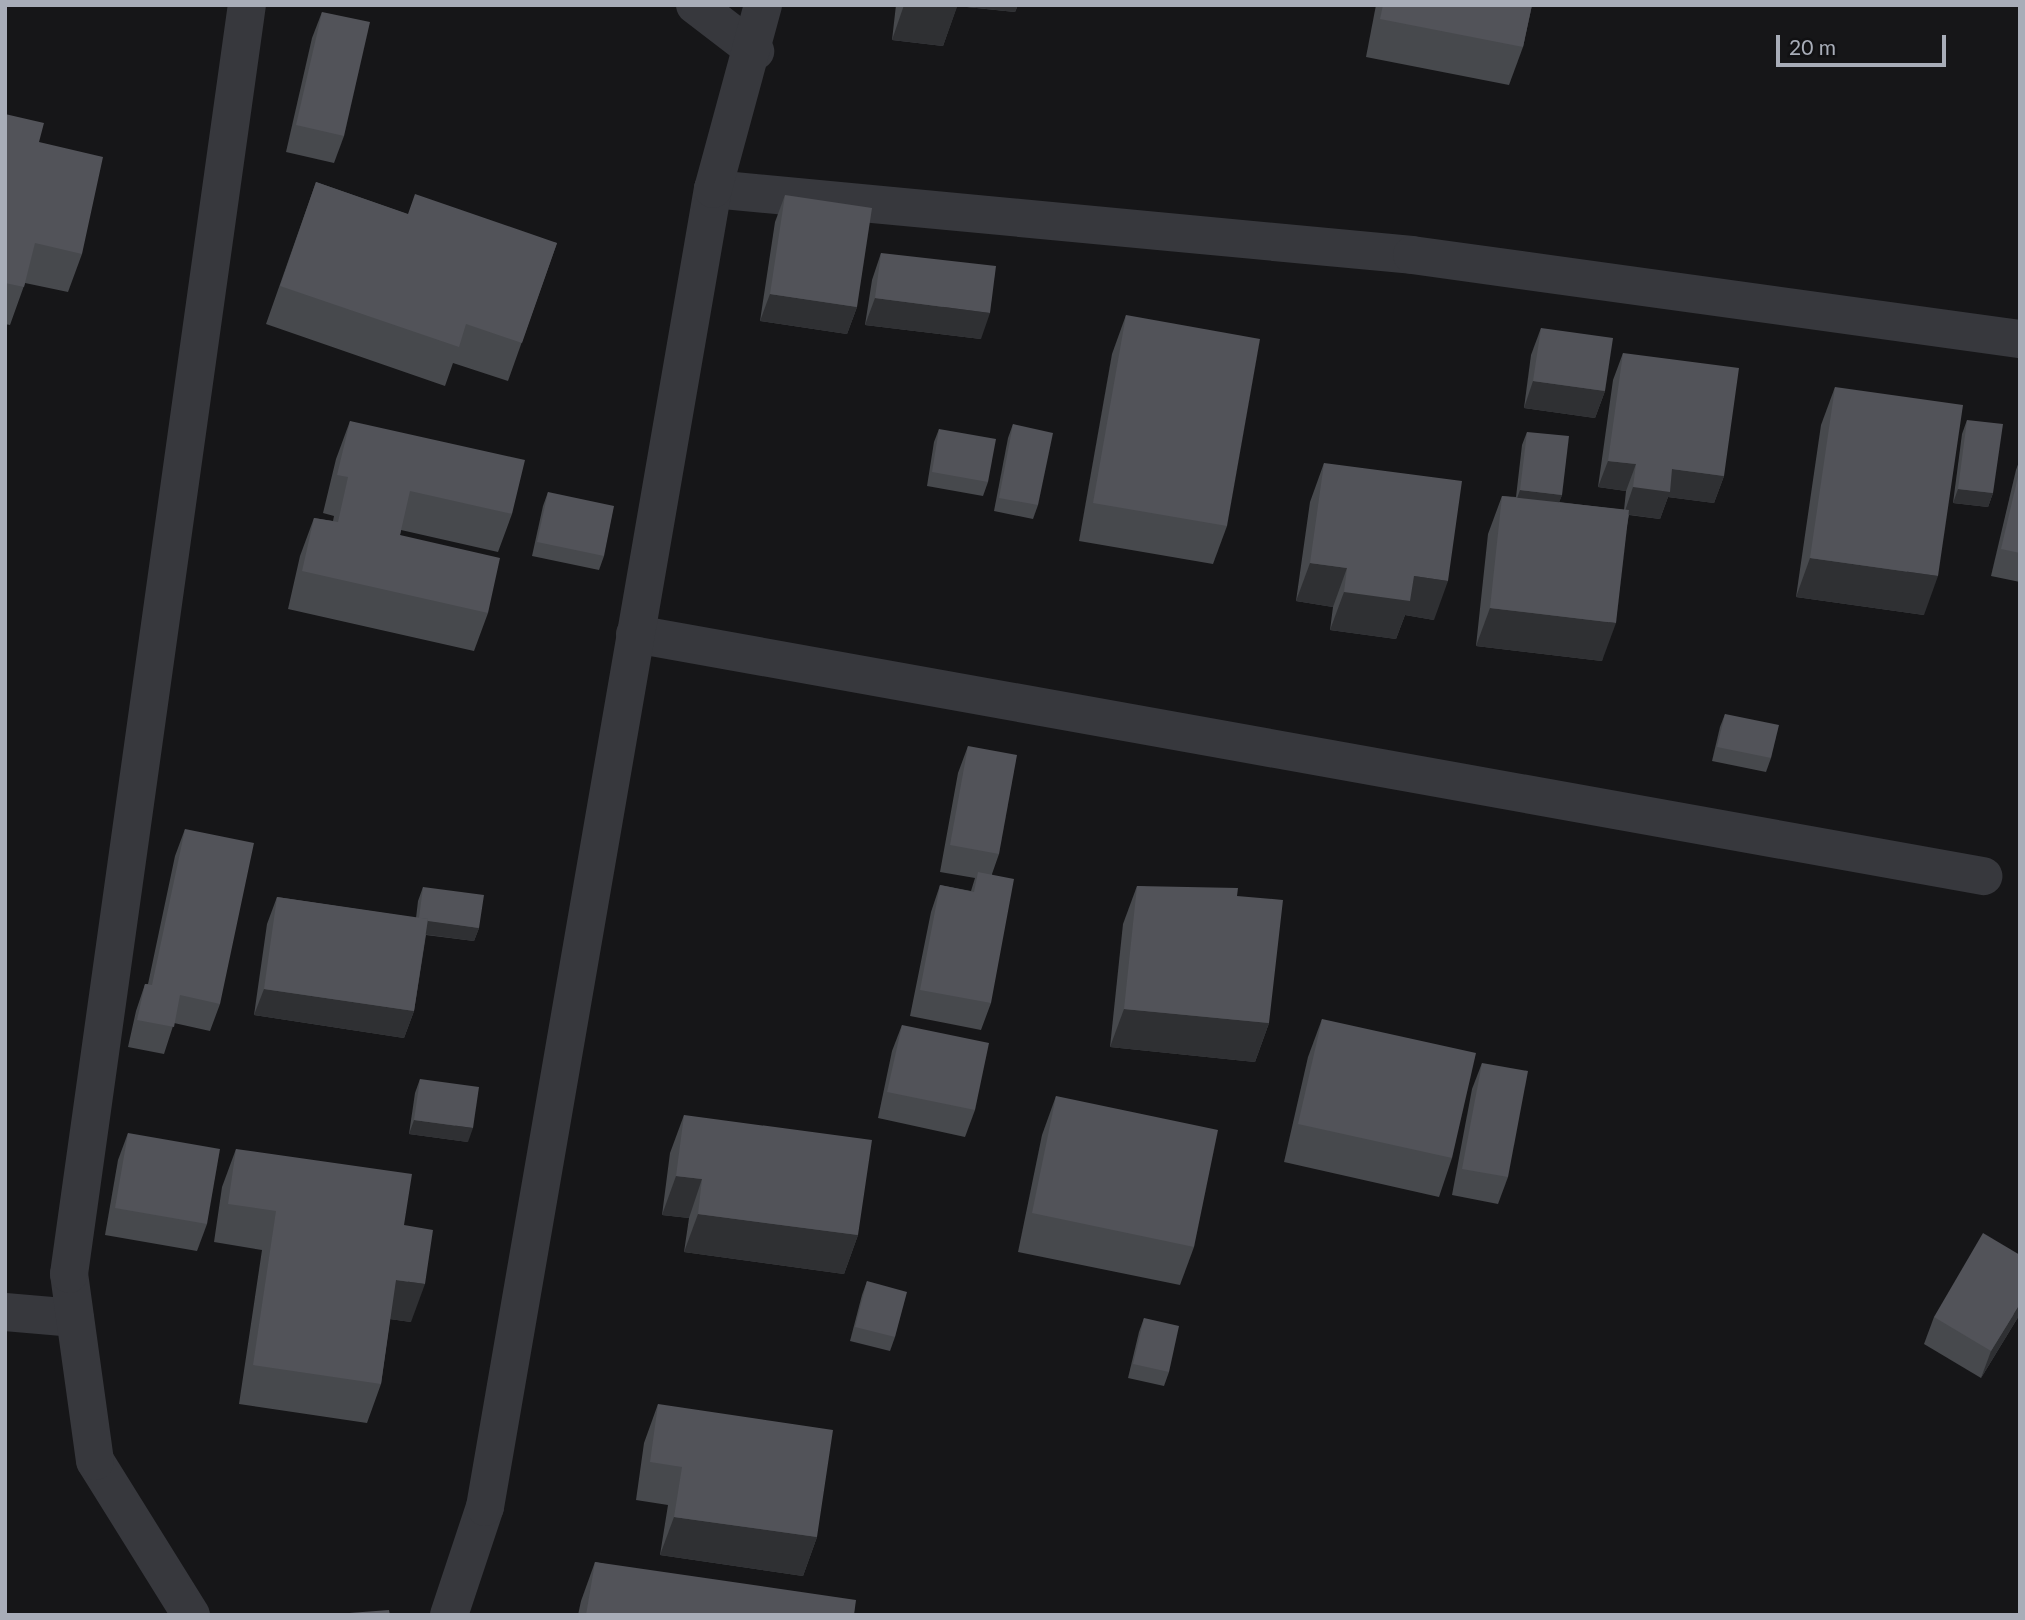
<!DOCTYPE html>
<html>
<head>
<meta charset="utf-8">
<style>
	body { margin:0 }
	#map { position:relative; width:2025px; height:1620px; overflow:hidden; background:#161618; font-family:Lato,sans-serif }
	div>[style] { position:absolute }
	[style*='--x'] { left:calc(var(--x)*1px); top:calc(var(--y)*1px); width:calc(var(--w)*1px); rotate:calc(var(--a)*1deg) }
	.street>* { height:38px; margin:-19px; padding:0 19px; transform-origin:19px; border-radius:19px; background:#37383d }
	.wall>* { inset:0; background:#47494d }
	.shaded-wall>* { inset:0; background:#2f3033 }
	.building>* { inset:0; background:#525359 }
	span { translate:-50% -50%; white-space:nowrap; text-align:center; line-height:1.15; -webkit-text-stroke:5px #111113; paint-order:stroke }
	.frame { position:absolute; inset:0; border:7px solid #a8adb8; pointer-events:none }
	.scale { position:absolute; left:1776px; top:35px; width:170px; height:32px; box-sizing:border-box; border:4px solid #a8adb8; border-top:0; padding-left:9px; font-size:21px; line-height:24px; white-space:nowrap; color:#a8adb8; -webkit-text-stroke:5px #111113; paint-order:stroke }
</style>
</head>
<body>
<div id="map">
	<div class="street">
		<div style="--x:695;--y:5;--w:76;--a:37.5"></div>
		<div style="--x:713;--y:189;--w:702;--a:5.39"></div>
		<div style="--x:1412;--y:255;--w:614;--a:7.87"></div>
		<div style="--x:635;--y:634;--w:1370;--a:10.18"></div>
		<div style="--x:5;--y:1312;--w:70;--a:4.9"></div>
		<div style="--x:191;--y:1615;--w:181;--a:-121.9"></div>
		<div style="--x:95;--y:1461;--w:189;--a:-97.9"></div>
		<div style="--x:69;--y:1274;--w:1281;--a:-82.02"></div>
		<div style="--x:449;--y:1615;--w:114;--a:-71.6"></div>
		<div style="--x:485;--y:1507;--w:1338;--a:-80.19"></div>
		<div style="--x:713;--y:189;--w:191;--a:-74.8"></div>
	</div>
	<div class="wall">
		<div style="clip-path:polygon(896px 5px,1018px 5px,1015px 12px,957px 6px,943px 46px,892px 40px)"></div>
		<div style="clip-path:polygon(1376px 5px,1532px 5px,1523px 47px,1509px 85px,1366px 57px)"></div>
		<div style="clip-path:polygon(322px 12px,344px 136px,334px 163px,286px 152px,312px 38px)"></div>
		<div style="clip-path:polygon(5px 114px,39px 142px,82px 254px,68px 292px,25px 283px,10px 325px,5px 324px)"></div>
		<div style="clip-path:polygon(316px 182px,407px 214px,557px 243px,508px 381px,453px 363px,445px 386px,266px 324px)"></div>
		<div style="clip-path:polygon(785px 195px,857px 307px,847px 334px,760px 321px,775px 222px)"></div>
		<div style="clip-path:polygon(881px 253px,981px 339px,865px 325px,872px 280px)"></div>
		<div style="clip-path:polygon(1126px 315px,1227px 526px,1213px 564px,1079px 541px,1112px 354px)"></div>
		<div style="clip-path:polygon(1541px 328px,1605px 391px,1595px 418px,1524px 408px,1531px 355px)"></div>
		<div style="clip-path:polygon(1623px 353px,1724px 476px,1714px 503px,1668px 497px,1660px 519px,1629px 515px,1602px 661px,1476px 646px,1488px 534px,1502px 496px,1516px 497px,1522px 445px,1527px 432px,1562px 495px,1559px 502px,1624px 510px,1626px 491px,1598px 487px,1613px 380px)"></div>
		<div style="clip-path:polygon(1835px 387px,1924px 615px,1796px 597px,1821px 425px)"></div>
		<div style="clip-path:polygon(1967px 420px,1993px 493px,1988px 507px,1953px 503px,1962px 434px)"></div>
		<div style="clip-path:polygon(350px 421px,512px 514px,498px 552px,401px 530px,400px 535px,488px 613px,474px 651px,288px 609px,300px 556px,314px 518px,333px 521px,334px 516px,323px 513px,336px 459px)"></div>
		<div style="clip-path:polygon(1013px 424px,1038px 505px,1033px 519px,994px 511px,1008px 438px)"></div>
		<div style="clip-path:polygon(939px 429px,988px 482px,983px 496px,927px 486px,934px 442px)"></div>
		<div style="clip-path:polygon(2020px 459px,2020px 582px,1991px 576px,2016px 470px)"></div>
		<div style="clip-path:polygon(1324px 463px,1434px 620px,1405px 615px,1396px 639px,1330px 630px,1333px 607px,1296px 601px,1310px 502px)"></div>
		<div style="clip-path:polygon(548px 492px,604px 556px,599px 570px,532px 556px,543px 506px)"></div>
		<div style="clip-path:polygon(1725px 714px,1771px 758px,1766px 772px,1712px 761px,1720px 727px)"></div>
		<div style="clip-path:polygon(968px 746px,999px 854px,992px 874px,991px 1003px,981px 1030px,910px 1016px,931px 912px,940px 885px,971px 891px,975px 878px,940px 872px,958px 773px)"></div>
		<div style="clip-path:polygon(185px 829px,220px 1004px,210px 1031px,174px 1023px,164px 1054px,128px 1047px,136px 1011px,145px 984px,148px 984px,175px 856px)"></div>
		<div style="clip-path:polygon(1137px 886px,1237px 896px,1269px 1023px,1255px 1062px,1110px 1047px,1123px 924px)"></div>
		<div style="clip-path:polygon(423px 887px,479px 928px,474px 941px,426px 935px,414px 1011px,404px 1038px,254px 1015px,267px 924px,277px 897px,416px 918px,418px 901px)"></div>
		<div style="clip-path:polygon(1322px 1019px,1452px 1158px,1439px 1197px,1284px 1162px,1308px 1057px)"></div>
		<div style="clip-path:polygon(902px 1025px,975px 1110px,965px 1137px,878px 1118px,892px 1051px)"></div>
		<div style="clip-path:polygon(1482px 1063px,1508px 1177px,1498px 1204px,1452px 1195px,1472px 1089px)"></div>
		<div style="clip-path:polygon(420px 1079px,468px 1142px,409px 1134px,415px 1093px)"></div>
		<div style="clip-path:polygon(1056px 1096px,1194px 1247px,1180px 1285px,1018px 1252px,1042px 1135px)"></div>
		<div style="clip-path:polygon(684px 1115px,858px 1235px,844px 1274px,684px 1252px,689px 1218px,662px 1215px,670px 1153px)"></div>
		<div style="clip-path:polygon(128px 1133px,207px 1224px,197px 1251px,105px 1235px,118px 1160px)"></div>
		<div style="clip-path:polygon(236px 1149px,404px 1225px,411px 1322px,390px 1319px,381px 1384px,367px 1423px,239px 1404px,262px 1250px,214px 1242px,222px 1187px)"></div>
		<div style="clip-path:polygon(867px 1281px,895px 1337px,890px 1351px,850px 1341px,862px 1295px)"></div>
		<div style="clip-path:polygon(2020px 1314px,1981px 1378px,1924px 1344px,1934px 1317px)"></div>
		<div style="clip-path:polygon(1144px 1318px,1169px 1372px,1164px 1386px,1128px 1378px,1139px 1332px)"></div>
		<div style="clip-path:polygon(658px 1404px,817px 1537px,803px 1576px,660px 1555px,668px 1505px,636px 1500px,644px 1443px)"></div>
		<div style="clip-path:polygon(595px 1562px,854px 1615px,578px 1615px,581px 1601px)"></div>
	</div>
	<div class="shaded-wall">
		<div style="clip-path:polygon(904px 5px,939px 5px,957px 7px,943px 46px,892px 40px)"></div>
		<div style="clip-path:polygon(948px 5px,1018px 5px,1015px 12px)"></div>
		<div style="clip-path:polygon(770px 294px,857px 307px,847px 334px,760px 321px)"></div>
		<div style="clip-path:polygon(875px 298px,990px 313px,981px 339px,865px 325px)"></div>
		<div style="clip-path:polygon(1533px 381px,1605px 391px,1595px 418px,1524px 408px)"></div>
		<div style="clip-path:polygon(1608px 461px,1636px 464px,1626px 491px,1598px 487px)"></div>
		<div style="clip-path:polygon(1672px 469px,1724px 476px,1714px 503px,1668px 497px,1660px 519px,1624px 514px,1633px 487px)"></div>
		<div style="clip-path:polygon(1958px 489px,1993px 493px,1988px 507px,1953px 503px)"></div>
		<div style="clip-path:polygon(1520px 490px,1562px 495px,1557px 508px,1515px 504px)"></div>
		<div style="clip-path:polygon(1810px 558px,1938px 576px,1924px 615px,1796px 597px)"></div>
		<div style="clip-path:polygon(1310px 563px,1347px 568px,1333px 607px,1296px 601px)"></div>
		<div style="clip-path:polygon(1414px 576px,1448px 581px,1434px 620px,1405px 615px,1396px 639px,1330px 630px,1344px 592px)"></div>
		<div style="clip-path:polygon(1490px 608px,1616px 623px,1602px 661px,1476px 646px)"></div>
		<div style="clip-path:polygon(418px 919px,479px 928px,474px 941px,414px 933px)"></div>
		<div style="clip-path:polygon(264px 989px,414px 1011px,404px 1038px,254px 1015px)"></div>
		<div style="clip-path:polygon(1124px 1009px,1269px 1023px,1255px 1062px,1110px 1047px)"></div>
		<div style="clip-path:polygon(414px 1120px,473px 1128px,468px 1142px,409px 1134px)"></div>
		<div style="clip-path:polygon(676px 1176px,702px 1179px,689px 1218px,662px 1215px)"></div>
		<div style="clip-path:polygon(698px 1214px,858px 1235px,844px 1274px,684px 1252px)"></div>
		<div style="clip-path:polygon(396px 1280px,425px 1284px,411px 1322px,382px 1318px)"></div>
		<div style="clip-path:polygon(2020px 1304px,2020px 1314px,1981px 1378px,1991px 1351px)"></div>
		<div style="clip-path:polygon(674px 1517px,817px 1537px,803px 1576px,660px 1555px)"></div>
	</div>
	<div class="building">
		<div style="clip-path:polygon(939px 5px,958px 5px,957px 7px)"></div>
		<div style="clip-path:polygon(1383px 5px,1532px 5px,1523px 47px,1380px 19px)"></div>
		<div style="clip-path:polygon(322px 12px,370px 22px,344px 136px,296px 125px)"></div>
		<div style="clip-path:polygon(5px 114px,44px 123px,39px 142px,103px 157px,82px 254px,35px 243px,24px 287px,5px 283px)"></div>
		<div style="clip-path:polygon(316px 182px,408px 214px,415px 194px,557px 243px,522px 343px,466px 324px,459px 347px,280px 286px)"></div>
		<div style="clip-path:polygon(785px 195px,872px 208px,857px 307px,770px 294px)"></div>
		<div style="clip-path:polygon(881px 253px,996px 266px,990px 313px,875px 298px)"></div>
		<div style="clip-path:polygon(1126px 315px,1260px 339px,1227px 526px,1093px 503px)"></div>
		<div style="clip-path:polygon(1541px 328px,1613px 338px,1605px 391px,1533px 381px)"></div>
		<div style="clip-path:polygon(1623px 353px,1739px 368px,1724px 476px,1672px 469px,1670px 492px,1633px 487px,1636px 464px,1608px 461px)"></div>
		<div style="clip-path:polygon(1835px 387px,1963px 405px,1938px 576px,1810px 558px)"></div>
		<div style="clip-path:polygon(1967px 420px,2003px 424px,1993px 493px,1958px 489px)"></div>
		<div style="clip-path:polygon(350px 421px,525px 460px,512px 514px,410px 491px,400px 535px,500px 558px,488px 613px,302px 571px,314px 518px,338px 522px,348px 477px,337px 475px)"></div>
		<div style="clip-path:polygon(1013px 424px,1053px 433px,1038px 505px,999px 498px)"></div>
		<div style="clip-path:polygon(939px 429px,996px 439px,988px 482px,932px 472px)"></div>
		<div style="clip-path:polygon(1527px 432px,1569px 436px,1562px 495px,1520px 490px)"></div>
		<div style="clip-path:polygon(1324px 463px,1462px 481px,1448px 581px,1414px 576px,1410px 601px,1344px 592px,1347px 568px,1310px 563px)"></div>
		<div style="clip-path:polygon(2020px 468px,2020px 553px,2001px 549px)"></div>
		<div style="clip-path:polygon(548px 492px,614px 506px,604px 556px,537px 542px)"></div>
		<div style="clip-path:polygon(1502px 496px,1629px 510px,1616px 623px,1490px 608px)"></div>
		<div style="clip-path:polygon(1725px 714px,1779px 725px,1771px 758px,1717px 747px)"></div>
		<div style="clip-path:polygon(968px 746px,1017px 755px,999px 854px,950px 845px)"></div>
		<div style="clip-path:polygon(185px 829px,254px 843px,220px 1004px,180px 995px,174px 1027px,137px 1020px,145px 984px,152px 985px)"></div>
		<div style="clip-path:polygon(978px 872px,1014px 879px,991px 1003px,920px 990px,940px 885px,974px 892px)"></div>
		<div style="clip-path:polygon(1137px 886px,1238px 888px,1237px 896px,1283px 900px,1269px 1023px,1124px 1009px)"></div>
		<div style="clip-path:polygon(423px 887px,484px 895px,479px 928px,428px 921px,428px 919px,419px 918px)"></div>
		<div style="clip-path:polygon(277px 897px,428px 919px,414px 1011px,264px 989px)"></div>
		<div style="clip-path:polygon(1322px 1019px,1476px 1053px,1452px 1158px,1298px 1124px)"></div>
		<div style="clip-path:polygon(902px 1025px,989px 1043px,975px 1110px,887px 1092px)"></div>
		<div style="clip-path:polygon(1482px 1063px,1528px 1071px,1508px 1177px,1462px 1169px)"></div>
		<div style="clip-path:polygon(420px 1079px,479px 1087px,473px 1128px,414px 1120px)"></div>
		<div style="clip-path:polygon(1056px 1096px,1218px 1130px,1194px 1247px,1032px 1213px)"></div>
		<div style="clip-path:polygon(684px 1115px,872px 1140px,858px 1235px,698px 1214px,702px 1179px,676px 1176px)"></div>
		<div style="clip-path:polygon(128px 1133px,220px 1149px,207px 1224px,115px 1208px)"></div>
		<div style="clip-path:polygon(236px 1149px,412px 1174px,404px 1225px,433px 1230px,425px 1284px,396px 1280px,381px 1384px,253px 1365px,276px 1211px,228px 1204px)"></div>
		<div style="clip-path:polygon(1983px 1233px,2020px 1255px,2020px 1304px,1991px 1351px,1934px 1317px)"></div>
		<div style="clip-path:polygon(867px 1281px,907px 1292px,895px 1337px,855px 1327px)"></div>
		<div style="clip-path:polygon(1144px 1318px,1179px 1326px,1169px 1372px,1133px 1364px)"></div>
		<div style="clip-path:polygon(658px 1404px,833px 1430px,817px 1537px,674px 1517px,682px 1467px,650px 1462px)"></div>
		<div style="clip-path:polygon(595px 1562px,856px 1600px,854px 1615px,586px 1615px)"></div>
		<div style="clip-path:polygon(389px 1610px,390px 1615px,323px 1615px)"></div>
	</div>
	<div class="frame"></div>
	<div class="scale">20 m</div>
</div>
</body>
</html>
